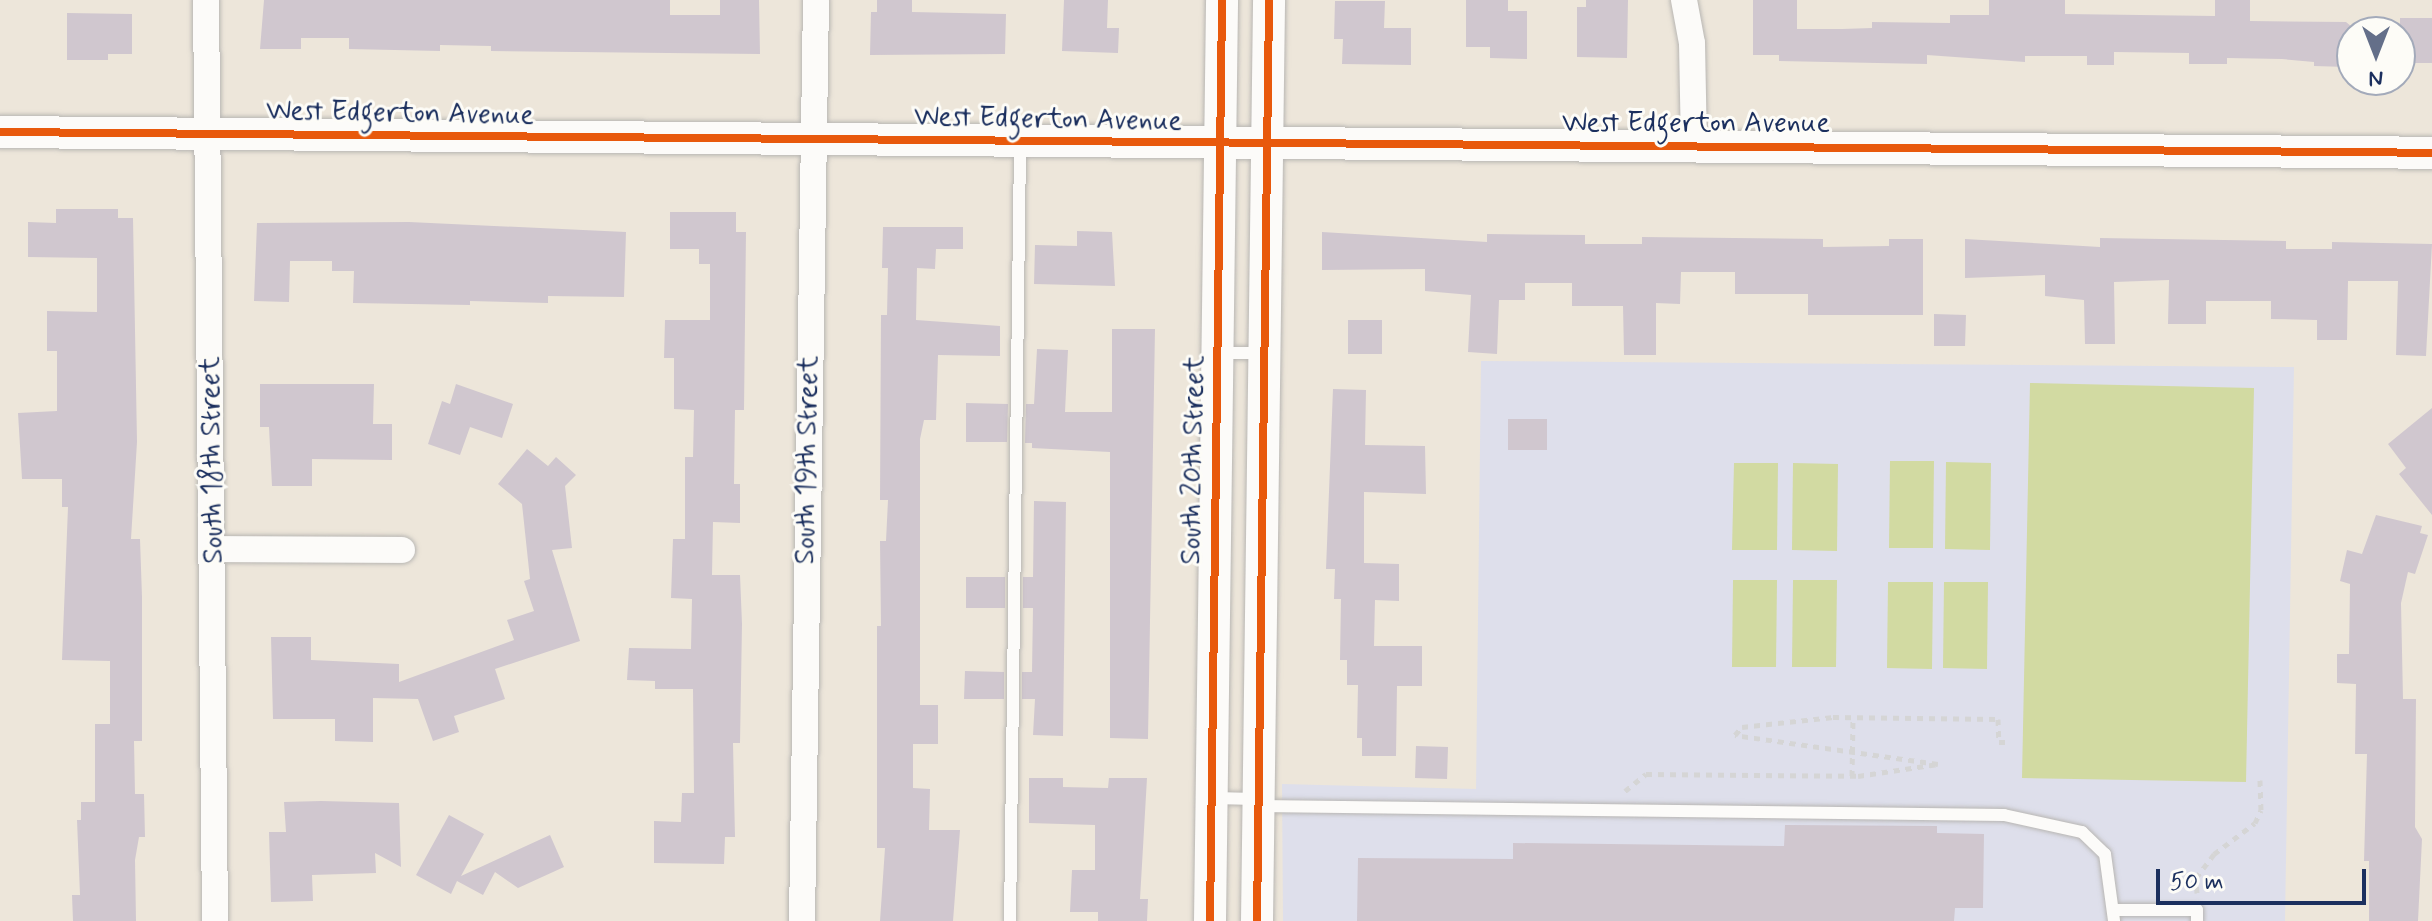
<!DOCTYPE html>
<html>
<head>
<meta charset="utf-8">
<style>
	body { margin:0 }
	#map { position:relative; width:2432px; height:921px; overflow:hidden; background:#ede6da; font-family:Mynerve,sans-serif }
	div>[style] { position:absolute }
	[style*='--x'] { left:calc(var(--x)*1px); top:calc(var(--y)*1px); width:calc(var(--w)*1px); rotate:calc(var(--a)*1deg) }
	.built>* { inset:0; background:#dedfeb }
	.green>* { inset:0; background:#d2daa2 }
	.building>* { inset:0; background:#d0c7cf }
	.path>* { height:5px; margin-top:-2.5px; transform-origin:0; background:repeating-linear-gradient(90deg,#d5d5d5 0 6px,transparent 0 12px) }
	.roads { filter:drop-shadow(0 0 2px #b8b6b3) drop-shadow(0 0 2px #b8b6b3) }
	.service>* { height:12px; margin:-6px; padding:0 6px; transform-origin:6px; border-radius:6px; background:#fcfbf9 }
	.minor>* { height:26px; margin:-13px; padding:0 13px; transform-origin:13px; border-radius:13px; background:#fcfbf9 }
	.tertiary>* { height:32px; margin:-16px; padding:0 16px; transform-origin:16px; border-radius:16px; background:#fcfbf9 }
	.cycleway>* { height:8px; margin:-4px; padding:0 4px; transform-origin:4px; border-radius:4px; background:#e8590c }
	span { translate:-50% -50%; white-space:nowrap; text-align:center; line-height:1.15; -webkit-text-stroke:6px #fdfcf7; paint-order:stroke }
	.street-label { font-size:28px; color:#1b2f5e }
	.north { position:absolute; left:2336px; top:16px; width:80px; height:80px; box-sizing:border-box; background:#fdfcf7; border:2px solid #a3aaba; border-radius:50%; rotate:180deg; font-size:22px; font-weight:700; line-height:32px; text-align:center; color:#1b2f5e }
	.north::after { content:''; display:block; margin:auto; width:28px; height:36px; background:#646f89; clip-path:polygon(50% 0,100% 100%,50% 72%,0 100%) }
	.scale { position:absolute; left:2156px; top:869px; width:210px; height:36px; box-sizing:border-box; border:4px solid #1b2f5e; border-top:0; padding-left:10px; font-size:24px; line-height:28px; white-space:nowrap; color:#1b2f5e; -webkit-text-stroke:6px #fdfcf7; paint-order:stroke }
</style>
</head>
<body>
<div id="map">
	<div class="built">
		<div style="clip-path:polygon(1481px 361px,2294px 367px,2285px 921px,1283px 921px,1282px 784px,1476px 789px)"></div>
	</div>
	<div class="green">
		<div style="clip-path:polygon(2030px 383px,2254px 388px,2246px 782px,2022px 778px)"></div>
		<div style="clip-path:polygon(1890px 461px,1934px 461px,1933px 548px,1889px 548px)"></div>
		<div style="clip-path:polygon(1946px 462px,1991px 463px,1990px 550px,1945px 549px)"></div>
		<div style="clip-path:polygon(1734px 463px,1778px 463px,1777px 550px,1732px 550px)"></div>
		<div style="clip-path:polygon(1793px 463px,1838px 464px,1837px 551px,1792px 550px)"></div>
		<div style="clip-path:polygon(1733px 580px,1777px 580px,1776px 667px,1732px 667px)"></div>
		<div style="clip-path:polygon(1793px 580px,1837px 580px,1836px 667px,1792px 667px)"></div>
		<div style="clip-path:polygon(1888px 582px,1933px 582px,1932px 669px,1887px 668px)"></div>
		<div style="clip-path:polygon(1944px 582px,1988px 582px,1987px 669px,1943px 668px)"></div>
	</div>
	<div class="building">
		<div style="clip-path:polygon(264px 0,670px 0,670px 15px,720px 15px,720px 0,759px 0,760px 54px,491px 51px,491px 46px,440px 45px,440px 51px,349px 49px,349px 38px,301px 38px,301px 49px,260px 49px)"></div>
		<div style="clip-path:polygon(877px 0,912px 0,912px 12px,1006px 14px,1005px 54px,870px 55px,871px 12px,877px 12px)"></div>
		<div style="clip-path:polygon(1064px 0,1108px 0,1107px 28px,1119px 28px,1118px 53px,1062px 51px)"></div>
		<div style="clip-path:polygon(1466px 0,1508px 0,1508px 11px,1527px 11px,1527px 59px,1490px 58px,1490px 47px,1466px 47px)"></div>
		<div style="clip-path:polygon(1586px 0,1628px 0,1627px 58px,1577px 57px,1577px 7px,1586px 7px)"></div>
		<div style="clip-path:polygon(1753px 0,1797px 0,1797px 29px,1842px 29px,1872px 28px,1872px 22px,1950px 23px,1950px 15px,1989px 15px,1989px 0,2065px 0,2065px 14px,2215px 16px,2215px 0,2250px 0,2250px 21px,2346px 22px,2352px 27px,2352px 62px,2347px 67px,2314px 66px,2314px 62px,2282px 59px,2227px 58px,2227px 64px,2189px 64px,2189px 53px,2114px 52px,2114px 65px,2087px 65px,2087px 56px,2025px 56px,2025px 62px,1927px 55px,1927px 64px,1779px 61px,1779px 55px,1753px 55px)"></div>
		<div style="clip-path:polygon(1335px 1px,1385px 1px,1384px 28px,1411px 28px,1411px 65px,1342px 64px,1343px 39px,1334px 39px)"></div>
		<div style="clip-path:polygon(67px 13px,132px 14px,132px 54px,108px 54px,108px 60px,67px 60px)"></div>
		<div style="clip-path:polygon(2400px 18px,2432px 18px,2432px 63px,2400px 63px)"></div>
		<div style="clip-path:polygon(56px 209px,118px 209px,118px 218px,133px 218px,137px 442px,131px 539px,140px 539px,142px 597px,142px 741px,134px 741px,135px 794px,144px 794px,145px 837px,139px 837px,135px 860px,136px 921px,73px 921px,72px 895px,80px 895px,77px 820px,81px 820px,81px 802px,95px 802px,95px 724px,110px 724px,110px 661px,62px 660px,68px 507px,62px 507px,62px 479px,22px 479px,18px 413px,57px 411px,57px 351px,47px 351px,47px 311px,97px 312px,97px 258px,28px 257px,28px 222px,56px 223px)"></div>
		<div style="clip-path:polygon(670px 212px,736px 212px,736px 232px,746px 232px,744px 410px,735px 410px,734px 484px,740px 484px,740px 523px,713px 522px,712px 575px,740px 575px,742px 624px,740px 743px,733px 743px,735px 837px,725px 837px,724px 864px,654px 863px,654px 821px,681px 822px,682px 793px,694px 793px,693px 689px,655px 689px,655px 681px,627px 680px,629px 648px,691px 649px,692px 599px,671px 598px,673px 539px,685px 539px,685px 457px,693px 457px,694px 410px,674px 409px,674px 358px,664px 358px,665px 320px,710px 320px,710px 264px,699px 264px,699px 249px,670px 249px)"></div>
		<div style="clip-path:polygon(409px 222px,626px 232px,624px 297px,548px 296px,548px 303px,470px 301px,470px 305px,353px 303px,354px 271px,332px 271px,332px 261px,290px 261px,289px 302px,254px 301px,257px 223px)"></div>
		<div style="clip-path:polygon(883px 227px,963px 227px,963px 249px,936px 249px,935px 269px,917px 268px,916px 320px,1000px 326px,1000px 356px,938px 355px,936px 420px,924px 420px,920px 439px,920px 705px,938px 705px,938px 744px,913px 744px,913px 788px,930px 789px,929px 830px,960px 830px,953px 921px,880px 921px,885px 848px,877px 848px,877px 626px,881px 626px,880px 541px,886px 541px,888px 500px,880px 500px,881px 315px,887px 315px,888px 268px,882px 268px)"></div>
		<div style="clip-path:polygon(1077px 231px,1112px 232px,1115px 286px,1034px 284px,1035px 245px,1077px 246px)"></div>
		<div style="clip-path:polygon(1322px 232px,1487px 242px,1487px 234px,1585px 235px,1585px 244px,1642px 244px,1642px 237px,1823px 239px,1823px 247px,1889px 246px,1889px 239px,1923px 239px,1923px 315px,1808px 315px,1808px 294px,1735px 294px,1735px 272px,1681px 272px,1680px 304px,1656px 303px,1656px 355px,1624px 355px,1623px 306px,1572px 306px,1572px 283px,1525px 283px,1525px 300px,1499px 300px,1497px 354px,1468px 352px,1471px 295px,1425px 291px,1425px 269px,1322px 270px)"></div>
		<div style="clip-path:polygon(2100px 238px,2286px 241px,2286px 249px,2332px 249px,2332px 242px,2432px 244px,2426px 356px,2396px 355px,2398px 281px,2348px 281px,2347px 340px,2317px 340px,2317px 320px,2271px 319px,2271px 301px,2206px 301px,2206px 324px,2168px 324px,2169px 280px,2114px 282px,2115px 344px,2085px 344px,2084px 300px,2045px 296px,2045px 275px,1965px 278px,1965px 239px,2100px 247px)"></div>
		<div style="clip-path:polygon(1934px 314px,1966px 315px,1965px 346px,1934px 346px)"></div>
		<div style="clip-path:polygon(1348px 320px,1382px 320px,1382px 354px,1348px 354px)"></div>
		<div style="clip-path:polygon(1112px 329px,1155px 329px,1148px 739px,1110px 738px,1110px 452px,1032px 448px,1032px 443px,1025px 443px,1026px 404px,1034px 404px,1037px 349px,1068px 350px,1065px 412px,1112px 412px)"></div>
		<div style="clip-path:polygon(260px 384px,374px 384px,373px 424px,392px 424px,392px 460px,312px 459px,312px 486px,272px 486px,269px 427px,260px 427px)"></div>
		<div style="clip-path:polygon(456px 384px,513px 404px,502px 438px,470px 427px,460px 455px,428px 444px,442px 401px,450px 404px)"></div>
		<div style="clip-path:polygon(1333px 389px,1366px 390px,1365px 445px,1425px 446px,1426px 494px,1364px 492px,1364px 563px,1399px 564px,1399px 601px,1375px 600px,1374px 646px,1422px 646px,1422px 686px,1397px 686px,1396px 756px,1362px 756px,1362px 738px,1357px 738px,1358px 685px,1347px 685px,1347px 660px,1340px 660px,1341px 599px,1334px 599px,1335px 569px,1326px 569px)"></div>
		<div style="clip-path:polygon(966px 403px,1008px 404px,1007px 442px,966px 442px)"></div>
		<div style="clip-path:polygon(2432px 408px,2432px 515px,2399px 474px,2406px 468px,2388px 444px)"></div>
		<div style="clip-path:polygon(1508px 419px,1547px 419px,1547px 450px,1508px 450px)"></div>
		<div style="clip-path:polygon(527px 449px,548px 466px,556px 457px,576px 475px,565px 486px,572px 548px,552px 550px,580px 641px,495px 669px,505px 699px,454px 716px,459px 732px,433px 741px,418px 699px,373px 698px,373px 742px,335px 741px,335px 719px,273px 719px,271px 637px,311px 637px,311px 660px,399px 664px,399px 682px,514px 640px,507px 620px,534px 611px,524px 581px,530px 579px,522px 504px,498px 484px)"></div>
		<div style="clip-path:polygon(1034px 501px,1066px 502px,1063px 736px,1033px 735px,1035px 699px,1022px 699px,1022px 672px,1032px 672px,1033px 608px,1023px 608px,1023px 577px,1033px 577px)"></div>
		<div style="clip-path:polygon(2376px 515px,2422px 526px,2420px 533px,2428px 535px,2415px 574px,2408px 572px,2401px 603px,2403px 699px,2416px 699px,2415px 827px,2422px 839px,2418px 921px,2369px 921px,2369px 861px,2364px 861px,2367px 754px,2355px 754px,2356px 684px,2337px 683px,2337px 654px,2349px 654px,2350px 584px,2340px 581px,2347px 550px,2362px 554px)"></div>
		<div style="clip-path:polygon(966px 577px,1005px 577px,1005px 608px,966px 608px)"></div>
		<div style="clip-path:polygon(965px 671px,1004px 672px,1004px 699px,964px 699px)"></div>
		<div style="clip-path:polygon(1416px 746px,1448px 747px,1447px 779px,1415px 778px)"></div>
		<div style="clip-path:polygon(1029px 778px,1063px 778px,1063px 787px,1108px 788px,1109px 778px,1147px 778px,1140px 899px,1148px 899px,1147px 921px,1098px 921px,1098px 912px,1070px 912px,1072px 870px,1095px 870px,1095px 825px,1029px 823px)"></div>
		<div style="clip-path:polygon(321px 801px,399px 803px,401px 867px,375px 853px,376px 873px,312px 875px,313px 901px,271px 902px,269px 832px,286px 832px,284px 802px)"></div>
		<div style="clip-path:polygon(449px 815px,484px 834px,461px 876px,550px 835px,564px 867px,518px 888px,495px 872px,483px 895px,457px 881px,451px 894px,416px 875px)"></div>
		<div style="clip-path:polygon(1785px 825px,1937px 826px,1937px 833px,1984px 834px,1983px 908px,1955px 908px,1954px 921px,1357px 921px,1358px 858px,1513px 859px,1513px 843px,1784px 846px)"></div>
	</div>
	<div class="path">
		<div style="--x:1852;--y:776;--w:59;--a:-89"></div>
		<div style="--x:1625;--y:791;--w:27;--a:-39"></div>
		<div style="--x:1646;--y:774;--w:212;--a:0.5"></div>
		<div style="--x:1858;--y:776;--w:81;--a:-8.5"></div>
		<div style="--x:1938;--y:764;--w:205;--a:-171.9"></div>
		<div style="--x:1735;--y:735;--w:11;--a:-49"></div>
		<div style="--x:1742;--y:727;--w:92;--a:-6.3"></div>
		<div style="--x:1833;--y:717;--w:165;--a:0.7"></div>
		<div style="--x:1998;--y:719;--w:23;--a:88"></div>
		<div style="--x:1999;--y:742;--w:12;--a:0"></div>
		<div style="--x:2197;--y:893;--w:15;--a:-94"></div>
		<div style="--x:2196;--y:878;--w:30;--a:-53"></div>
		<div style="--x:2214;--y:854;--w:51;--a:-37.1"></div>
		<div style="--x:2255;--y:823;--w:14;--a:-65"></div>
		<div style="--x:2261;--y:810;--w:30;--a:-92"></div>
	</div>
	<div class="roads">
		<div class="service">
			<div style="--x:1220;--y:353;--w:41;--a:0"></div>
			<div style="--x:1214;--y:798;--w:42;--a:1.4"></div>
			<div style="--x:1259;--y:806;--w:745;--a:0.69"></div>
			<div style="--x:2004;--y:815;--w:80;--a:12.3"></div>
			<div style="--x:2082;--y:832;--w:32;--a:44"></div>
			<div style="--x:2105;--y:854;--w:68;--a:82.3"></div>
			<div style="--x:2114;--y:910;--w:83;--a:0"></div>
			<div style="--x:2197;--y:910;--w:11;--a:90"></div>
			<div style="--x:1010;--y:921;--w:779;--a:-89.26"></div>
		</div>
		<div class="minor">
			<div style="--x:206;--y:0;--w:921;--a:89.44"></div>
			<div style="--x:1684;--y:0;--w:44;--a:79.5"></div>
			<div style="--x:1692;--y:43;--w:103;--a:88.9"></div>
			<div style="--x:215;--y:549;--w:187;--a:0.3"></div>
			<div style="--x:802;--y:921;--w:921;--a:-89.13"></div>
		</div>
		<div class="tertiary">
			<div style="--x:0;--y:132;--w:2432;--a:0.49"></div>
			<div style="--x:1210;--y:921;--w:921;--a:-89.25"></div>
			<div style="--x:1257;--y:921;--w:921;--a:-89.25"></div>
		</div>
	</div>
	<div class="cycleway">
		<div style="--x:0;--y:132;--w:2432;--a:0.49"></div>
		<div style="--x:1210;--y:921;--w:921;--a:-89.25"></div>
		<div style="--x:1257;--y:921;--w:921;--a:-89.25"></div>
	</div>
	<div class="street-label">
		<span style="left:400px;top:114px;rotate:1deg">West Edgerton Avenue</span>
		<span style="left:1048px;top:120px;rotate:1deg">West Edgerton Avenue</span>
		<span style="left:1696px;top:124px">West Edgerton Avenue</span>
		<span style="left:213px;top:460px;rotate:-91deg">South 18th Street</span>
		<span style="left:808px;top:460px;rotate:-89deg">South 19th Street</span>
		<span style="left:1194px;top:460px;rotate:-89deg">South 20th Street</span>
	</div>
	<div class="north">N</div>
	<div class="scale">50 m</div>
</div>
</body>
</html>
